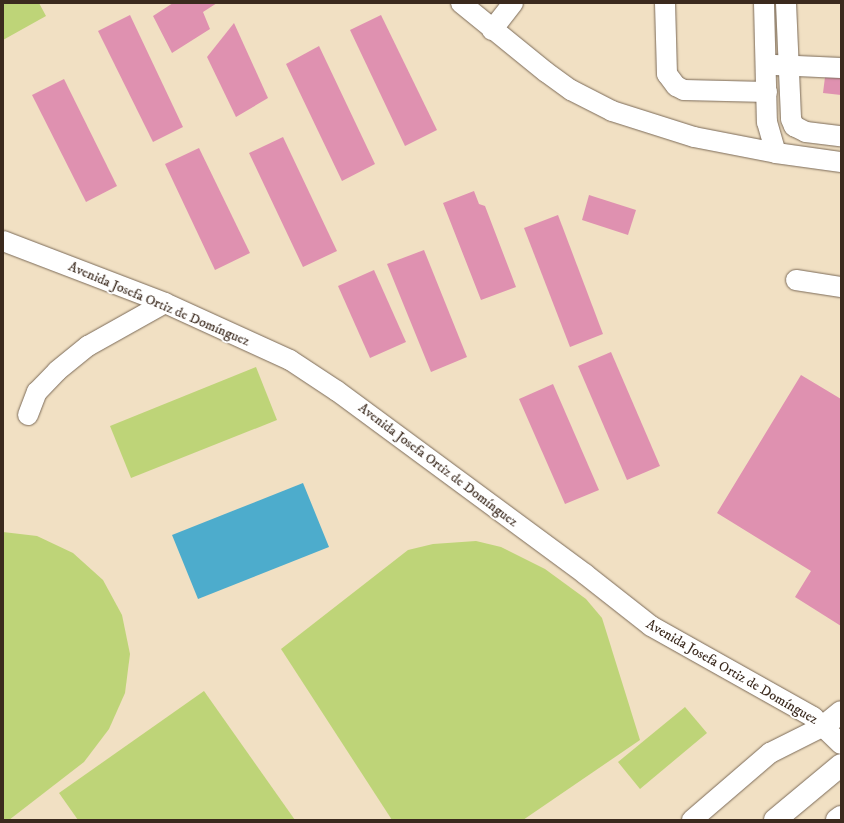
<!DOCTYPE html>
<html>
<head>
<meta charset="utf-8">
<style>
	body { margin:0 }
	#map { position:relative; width:844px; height:823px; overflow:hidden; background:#f1e0c3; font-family:"IM FELL DW Pica",serif }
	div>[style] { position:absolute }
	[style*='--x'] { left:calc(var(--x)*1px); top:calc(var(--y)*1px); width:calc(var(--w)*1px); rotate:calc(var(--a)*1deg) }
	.green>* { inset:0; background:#bed478 }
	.water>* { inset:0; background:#4daccc }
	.building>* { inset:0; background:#df91b0 }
	.roads { filter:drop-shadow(0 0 1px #7b6a58) drop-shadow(0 0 1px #7b6a58) }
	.minor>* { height:20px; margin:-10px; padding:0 10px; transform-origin:10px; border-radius:10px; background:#fff }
	.major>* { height:22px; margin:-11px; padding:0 11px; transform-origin:11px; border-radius:11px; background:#fff }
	span { translate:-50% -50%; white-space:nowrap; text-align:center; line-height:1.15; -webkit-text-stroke:4px #fff; paint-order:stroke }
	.street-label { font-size:14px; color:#3b2a1e }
	.frame { position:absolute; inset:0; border:4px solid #3b2a1e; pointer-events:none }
</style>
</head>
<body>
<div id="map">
	<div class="green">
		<div style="clip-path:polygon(3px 3px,39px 3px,46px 16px,3px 40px)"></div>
		<div style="clip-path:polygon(256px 367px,277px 420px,131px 478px,110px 426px)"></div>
		<div style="clip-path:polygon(3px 532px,37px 536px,73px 553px,103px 580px,122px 615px,130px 654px,125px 693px,109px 729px,84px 762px,9px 820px,3px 820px)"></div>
		<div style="clip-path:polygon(476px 541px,501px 547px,545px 569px,586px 599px,602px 618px,640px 740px,523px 820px,392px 820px,281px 649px,408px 550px,433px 544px)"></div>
		<div style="clip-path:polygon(204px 691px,295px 820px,78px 820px,59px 793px)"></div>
		<div style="clip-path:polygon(685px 707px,707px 733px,640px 789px,618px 762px)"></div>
	</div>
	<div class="water">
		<div style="clip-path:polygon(303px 483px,329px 547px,198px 599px,172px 535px)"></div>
	</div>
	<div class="building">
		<div style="clip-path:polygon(173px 3px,217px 3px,203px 12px,210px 29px,172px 53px,153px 16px)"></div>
		<div style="clip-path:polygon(130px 15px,183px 127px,153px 142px,98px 31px)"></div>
		<div style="clip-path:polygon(381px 15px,437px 130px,405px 146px,350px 30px)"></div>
		<div style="clip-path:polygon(234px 23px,268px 98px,236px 117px,207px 57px)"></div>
		<div style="clip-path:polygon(319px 46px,375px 164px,342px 181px,286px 64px)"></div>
		<div style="clip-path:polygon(827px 61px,841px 63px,841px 95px,823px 93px)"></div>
		<div style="clip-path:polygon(64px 79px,117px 186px,86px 202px,32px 95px)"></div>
		<div style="clip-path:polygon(283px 137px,337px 251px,303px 267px,249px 153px)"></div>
		<div style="clip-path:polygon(199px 148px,250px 253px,215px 270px,165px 164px)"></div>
		<div style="clip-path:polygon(474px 191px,479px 204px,485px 206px,516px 287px,481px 300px,443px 203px)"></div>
		<div style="clip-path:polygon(589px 195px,636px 210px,628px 235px,582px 220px)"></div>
		<div style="clip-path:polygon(558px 215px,603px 334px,570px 347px,524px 228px)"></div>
		<div style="clip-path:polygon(424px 250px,467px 357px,431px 372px,387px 264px)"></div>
		<div style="clip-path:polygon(374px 270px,406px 342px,370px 358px,338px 286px)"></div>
		<div style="clip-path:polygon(611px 352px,660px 466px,627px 480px,578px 366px)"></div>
		<div style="clip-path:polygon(801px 375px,841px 399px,841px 626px,795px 597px,811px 571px,717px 513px)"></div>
		<div style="clip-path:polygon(553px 384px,599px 490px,565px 504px,519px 399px)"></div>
	</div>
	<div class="roads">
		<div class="minor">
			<div style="--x:461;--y:3;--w:109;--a:39.1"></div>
			<div style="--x:546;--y:72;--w:31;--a:36"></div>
			<div style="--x:571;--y:90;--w:46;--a:27.1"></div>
			<div style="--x:612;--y:111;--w:86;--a:17.6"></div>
			<div style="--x:694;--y:137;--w:84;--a:11"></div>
			<div style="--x:665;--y:3;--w:71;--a:88.4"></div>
			<div style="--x:667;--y:74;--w:15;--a:53"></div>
			<div style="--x:676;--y:86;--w:9;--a:27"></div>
			<div style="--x:684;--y:90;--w:83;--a:1.4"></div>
			<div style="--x:764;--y:3;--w:119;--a:88.6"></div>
			<div style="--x:767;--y:122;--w:32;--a:74"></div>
			<div style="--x:776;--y:153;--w:66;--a:7.9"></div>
			<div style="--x:786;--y:3;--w:116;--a:87.5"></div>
			<div style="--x:791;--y:119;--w:8;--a:67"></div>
			<div style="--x:794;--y:126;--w:13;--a:27"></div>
			<div style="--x:806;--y:132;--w:35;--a:7"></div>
			<div style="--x:492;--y:30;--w:34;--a:-52"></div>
			<div style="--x:775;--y:65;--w:66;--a:2.6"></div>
			<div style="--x:3;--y:241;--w:173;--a:20.9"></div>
			<div style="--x:165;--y:303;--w:137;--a:24.5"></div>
			<div style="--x:290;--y:360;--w:56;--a:33.4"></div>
			<div style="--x:337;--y:391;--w:308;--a:36.4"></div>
			<div style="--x:585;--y:574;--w:84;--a:38.2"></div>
			<div style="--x:651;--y:626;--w:186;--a:29.3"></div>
			<div style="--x:813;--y:717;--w:39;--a:44"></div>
			<div style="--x:796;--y:280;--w:46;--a:8.8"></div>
			<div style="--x:28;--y:415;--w:25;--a:-69"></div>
			<div style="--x:37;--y:392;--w:29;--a:-46"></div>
			<div style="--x:57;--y:371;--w:40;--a:-39"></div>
			<div style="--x:88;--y:346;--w:88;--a:-29.2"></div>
			<div style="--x:692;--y:820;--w:103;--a:-40.7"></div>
			<div style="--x:770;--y:753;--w:60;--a:-26.6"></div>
		</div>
		<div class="major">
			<div style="--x:824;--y:726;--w:22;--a:-39"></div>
			<div style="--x:775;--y:820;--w:86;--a:-39.8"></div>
			<div style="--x:837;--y:820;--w:5;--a:-37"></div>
		</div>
	</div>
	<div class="street-label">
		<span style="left:159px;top:304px;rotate:23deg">Avenida Josefa Ortiz de Domínguez</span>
		<span style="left:438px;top:465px;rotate:37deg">Avenida Josefa Ortiz de Domínguez</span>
		<span style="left:732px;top:672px;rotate:30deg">Avenida Josefa Ortiz de Domínguez</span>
	</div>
	<div class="frame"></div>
</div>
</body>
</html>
